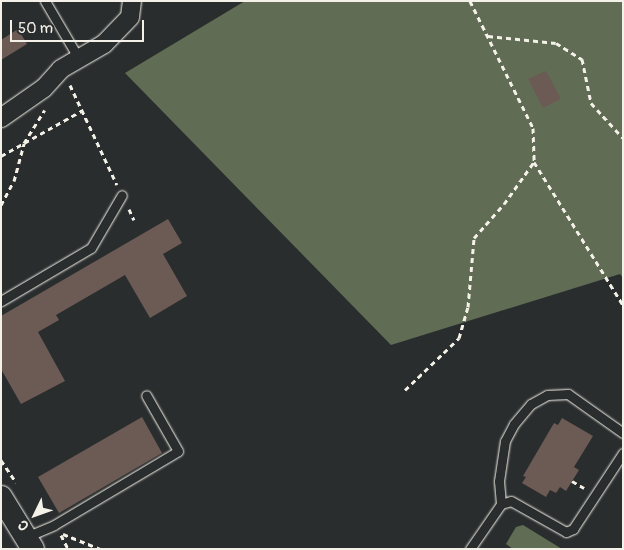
<!DOCTYPE html>
<html>
<head>
<meta charset="utf-8">
<style>
	body { margin:0 }
	#map { position:relative; width:624px; height:550px; overflow:hidden; background:#2a2d2e; font-family:Pangolin,sans-serif }
	div>[style] { position:absolute }
	[style*='--x'] { left:calc(var(--x)*1px); top:calc(var(--y)*1px); width:calc(var(--w)*1px); rotate:calc(var(--a)*1deg) }
	.green>* { inset:0; background:#606d54 }
	.building>* { inset:0; background:#6c5a55 }
	.path>* { height:3px; margin-top:-1.5px; transform-origin:0; background:repeating-linear-gradient(90deg,#f4f1e8 0 5px,transparent 0 9px) }
	.roads { filter:drop-shadow(0 0 1px #f4f1e8) drop-shadow(0 0 1px #f4f1e8) }
	.service>* { height:9px; margin:-4.5px; padding:0 4.5px; transform-origin:4.5px; border-radius:4.5px; background:#2a2d2e }
	.minor>* { height:18px; margin:-9px; padding:0 9px; transform-origin:9px; border-radius:9px; background:#2a2d2e }
	.tertiary>* { height:22px; margin:-11px; padding:0 11px; transform-origin:11px; border-radius:11px; background:#2a2d2e }
	span { translate:-50% -50%; white-space:nowrap; text-align:center; line-height:1.15; -webkit-text-stroke:4.5px #2a2d2e; paint-order:stroke }
	.frame { position:absolute; inset:0; border:2px solid #f4f1e8; pointer-events:none }
	.north { position:absolute; left:10px; top:490px; width:50px; height:50px; -webkit-text-stroke:4px #2a2d2e; paint-order:stroke; rotate:228deg; font-size:14px; font-weight:700; line-height:20px; text-align:center; color:#f4f1e8 }
	.north::after { content:''; display:block; margin:auto; width:18px; height:22px; background:#f4f1e8; clip-path:polygon(50% 0,100% 100%,50% 72%,0 100%) }
	.scale { position:absolute; left:10px; top:20px; width:134px; height:22px; box-sizing:border-box; border:2px solid #f4f1e8; border-top:0; padding-left:6px; font-size:15px; line-height:18px; white-space:nowrap; color:#f4f1e8; -webkit-text-stroke:4px #2a2d2e; paint-order:stroke }
</style>
</head>
<body>
<div id="map">
	<div class="green">
		<div style="clip-path:polygon(245px 1px,623px 1px,623px 278px,620px 274px,391px 345px,125px 73px)"></div>
		<div style="clip-path:polygon(523px 525px,562px 549px,513px 549px,506px 544px,516px 527px)"></div>
	</div>
	<div class="building">
		<div style="clip-path:polygon(18px 29px,27px 44px,1px 60px,1px 40px)"></div>
		<div style="clip-path:polygon(546px 71px,561px 99px,543px 108px,528px 79px)"></div>
		<div style="clip-path:polygon(168px 219px,182px 243px,163px 254px,187px 296px,150px 318px,125px 275px,56px 315px,59px 320px,38px 332px,65px 381px,21px 404px,1px 369px,1px 316px)"></div>
		<div style="clip-path:polygon(142px 417px,162px 453px,59px 513px,38px 477px)"></div>
		<div style="clip-path:polygon(562px 418px,593px 436px,574px 467px,579px 470px,566px 491px,560px 487px,556px 493px,550px 490px,546px 497px,522px 483px,526px 477px,523px 476px,554px 423px,558px 425px)"></div>
	</div>
	<div class="path">
		<div style="--x:470;--y:1;--w:142;--a:63.6"></div>
		<div style="--x:533;--y:128;--w:34;--a:88"></div>
		<div style="--x:534;--y:162;--w:168;--a:58.1"></div>
		<div style="--x:488;--y:36;--w:68;--a:5.9"></div>
		<div style="--x:556;--y:43;--w:31;--a:32"></div>
		<div style="--x:582;--y:59;--w:45;--a:78.4"></div>
		<div style="--x:591;--y:103;--w:47;--a:47.6"></div>
		<div style="--x:70;--y:85;--w:110;--a:64.8"></div>
		<div style="--x:1;--y:156;--w:94;--a:-29.3"></div>
		<div style="--x:1;--y:205;--w:27;--a:-62"></div>
		<div style="--x:14;--y:181;--w:39;--a:-75"></div>
		<div style="--x:24;--y:143;--w:39;--a:-58"></div>
		<div style="--x:129;--y:209;--w:12;--a:66"></div>
		<div style="--x:405;--y:390;--w:75;--a:-43.9"></div>
		<div style="--x:459;--y:338;--w:32;--a:-74"></div>
		<div style="--x:468;--y:307;--w:69;--a:-85"></div>
		<div style="--x:474;--y:238;--w:45;--a:-48.6"></div>
		<div style="--x:504;--y:204;--w:52;--a:-54.5"></div>
		<div style="--x:1;--y:460;--w:27;--a:56"></div>
		<div style="--x:572;--y:481;--w:14;--a:30"></div>
		<div style="--x:63;--y:534;--w:40;--a:22"></div>
		<div style="--x:61;--y:535;--w:16;--a:63"></div>
	</div>
	<div class="roads">
		<div class="service">
			<div style="--x:45;--y:1;--w:67;--a:59.6"></div>
			<div style="--x:1;--y:301;--w:104;--a:-30.5"></div>
			<div style="--x:91;--y:248;--w:61;--a:-59.7"></div>
			<div style="--x:501;--y:504;--w:10;--a:-17"></div>
			<div style="--x:511;--y:501;--w:63;--a:29.4"></div>
			<div style="--x:566;--y:532;--w:8;--a:-23"></div>
			<div style="--x:573;--y:529;--w:91;--a:-56.7"></div>
			<div style="--x:26;--y:537;--w:30;--a:-23"></div>
			<div style="--x:54;--y:525;--w:144;--a:-30.8"></div>
			<div style="--x:178;--y:451;--w:64;--a:-119.7"></div>
			<div style="--x:470;--y:549;--w:55;--a:-55.4"></div>
			<div style="--x:501;--y:504;--w:23;--a:-95"></div>
			<div style="--x:499;--y:481;--w:40;--a:-81.5"></div>
			<div style="--x:505;--y:441;--w:19;--a:-62"></div>
			<div style="--x:514;--y:424;--w:26;--a:-50"></div>
			<div style="--x:531;--y:404;--w:18;--a:-29"></div>
			<div style="--x:547;--y:395;--w:21;--a:-3"></div>
			<div style="--x:568;--y:394;--w:67;--a:35.3"></div>
		</div>
		<div class="minor">
			<div style="--x:1;--y:118;--w:52;--a:-34.9"></div>
			<div style="--x:44;--y:88;--w:25;--a:-48"></div>
			<div style="--x:61;--y:69;--w:50;--a:-30.2"></div>
			<div style="--x:104;--y:44;--w:37;--a:-46"></div>
			<div style="--x:130;--y:17;--w:16;--a:-83"></div>
		</div>
		<div class="tertiary">
			<div style="--x:1;--y:497;--w:61;--a:58.4"></div>
		</div>
	</div>
	<div class="frame"></div>
	<div class="north">С</div>
	<div class="scale">50 m</div>
</div>
</body>
</html>
